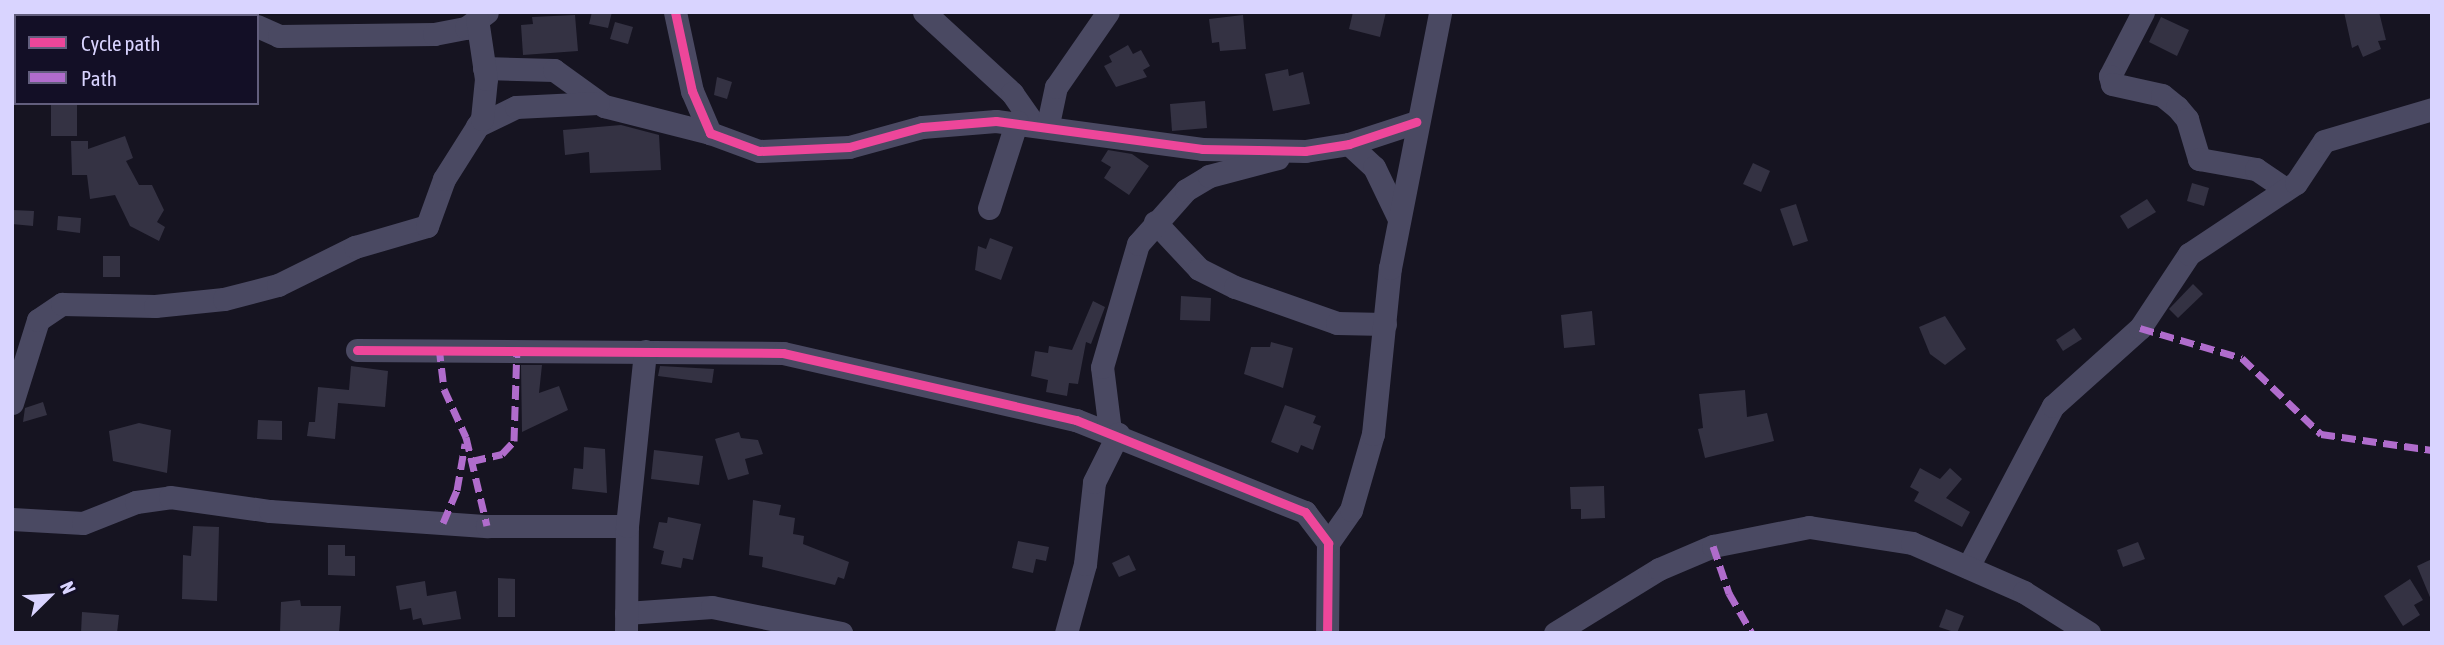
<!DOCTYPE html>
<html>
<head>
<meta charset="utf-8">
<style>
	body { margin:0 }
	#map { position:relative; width:2444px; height:645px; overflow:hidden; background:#161421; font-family:"Asap Condensed",sans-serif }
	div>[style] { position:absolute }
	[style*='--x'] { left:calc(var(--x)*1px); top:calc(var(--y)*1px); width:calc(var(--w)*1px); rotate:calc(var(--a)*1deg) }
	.building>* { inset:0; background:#343243 }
	.minor>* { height:23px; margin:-11.5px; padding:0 11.5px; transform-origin:11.5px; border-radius:11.5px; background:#4a4962 }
	.quiet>* { height:7px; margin-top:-3.5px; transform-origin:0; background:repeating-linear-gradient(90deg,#b06ccc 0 14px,transparent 0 21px) }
	.cycleway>* { height:9px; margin:-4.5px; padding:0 4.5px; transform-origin:4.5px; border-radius:4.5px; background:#ed469a }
	span { translate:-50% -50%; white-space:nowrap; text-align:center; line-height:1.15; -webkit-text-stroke:5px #130f26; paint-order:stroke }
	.frame { position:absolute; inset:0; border:14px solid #d9d4ff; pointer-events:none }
	.legend { position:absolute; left:14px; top:14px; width:245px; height:91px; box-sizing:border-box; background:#130f26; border:2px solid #625e7d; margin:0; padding:9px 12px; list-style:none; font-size:21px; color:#d9d4ff }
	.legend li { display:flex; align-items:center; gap:14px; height:35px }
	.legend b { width:35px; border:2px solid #625e7d }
	.north { position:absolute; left:14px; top:561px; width:70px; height:70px; -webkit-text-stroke:5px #130f26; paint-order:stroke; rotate:66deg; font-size:19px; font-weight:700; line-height:28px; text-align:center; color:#d9d4ff }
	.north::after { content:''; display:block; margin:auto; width:24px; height:32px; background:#d9d4ff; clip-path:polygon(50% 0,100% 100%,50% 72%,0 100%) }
</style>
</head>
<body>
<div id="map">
	<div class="building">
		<div style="clip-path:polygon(592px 12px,612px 12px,608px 28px,589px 24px)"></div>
		<div style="clip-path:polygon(1353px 12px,1386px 12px,1380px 37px,1349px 29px)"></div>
		<div style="clip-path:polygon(2344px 12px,2379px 12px,2386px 40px,2378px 41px,2381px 49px,2363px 57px,2358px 45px,2352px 48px)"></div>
		<div style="clip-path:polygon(575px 15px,578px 51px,523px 55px,521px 25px,533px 24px,532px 17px)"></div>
		<div style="clip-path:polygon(1243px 15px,1246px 49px,1220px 51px,1219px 42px,1212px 43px,1209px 19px)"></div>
		<div style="clip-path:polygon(2161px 17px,2189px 30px,2177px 56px,2149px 42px)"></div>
		<div style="clip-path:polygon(615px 22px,633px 27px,628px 44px,610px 39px)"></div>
		<div style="clip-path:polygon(1128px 45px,1133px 54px,1141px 50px,1150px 66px,1143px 70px,1147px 77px,1116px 87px,1104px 66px,1112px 62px,1109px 56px)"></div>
		<div style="clip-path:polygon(1288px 69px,1289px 76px,1303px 72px,1310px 104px,1273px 111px,1265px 74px)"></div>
		<div style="clip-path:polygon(717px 77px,732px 82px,727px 99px,714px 95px)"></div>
		<div style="clip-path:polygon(1205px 101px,1207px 128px,1172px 131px,1170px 104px)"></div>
		<div style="clip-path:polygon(51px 103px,77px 103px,77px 136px,51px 136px)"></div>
		<div style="clip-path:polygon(621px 125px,659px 135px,661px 170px,590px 173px,589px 152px,565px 155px,563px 130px)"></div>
		<div style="clip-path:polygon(125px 136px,133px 158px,126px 161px,139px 185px,152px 185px,164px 210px,157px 222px,165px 227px,159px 241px,130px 226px,115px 195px,90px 199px,87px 175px,72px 175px,71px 141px,88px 141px,88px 149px)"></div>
		<div style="clip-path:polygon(1108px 150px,1132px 154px,1149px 166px,1129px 195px,1104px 178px,1111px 167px,1101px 161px)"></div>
		<div style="clip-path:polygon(1753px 163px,1770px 171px,1761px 192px,1743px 184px)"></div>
		<div style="clip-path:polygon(2192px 183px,2209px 188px,2204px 206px,2187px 201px)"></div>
		<div style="clip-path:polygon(2147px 199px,2156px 212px,2128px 229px,2120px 216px)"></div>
		<div style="clip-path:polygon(1796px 204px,1808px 241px,1793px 246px,1780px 209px)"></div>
		<div style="clip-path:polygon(12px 210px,34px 211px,33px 226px,12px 224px)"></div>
		<div style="clip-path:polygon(58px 216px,81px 218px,80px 233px,57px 230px)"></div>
		<div style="clip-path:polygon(990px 238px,1013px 247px,1001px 280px,975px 270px,978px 246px,986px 249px)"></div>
		<div style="clip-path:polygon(103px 256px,120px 256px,120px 277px,103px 277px)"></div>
		<div style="clip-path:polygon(2193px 284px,2203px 294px,2178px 318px,2169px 309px)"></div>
		<div style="clip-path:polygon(1181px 296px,1211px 298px,1210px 321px,1180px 320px)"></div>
		<div style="clip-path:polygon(1093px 301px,1105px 307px,1091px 344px,1086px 342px,1078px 384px,1069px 383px,1067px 396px,1046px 392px,1048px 380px,1031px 376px,1035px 351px,1048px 353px,1049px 346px,1072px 350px)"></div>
		<div style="clip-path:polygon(1592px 311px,1595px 345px,1564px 348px,1561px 315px)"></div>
		<div style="clip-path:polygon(1945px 316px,1966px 349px,1945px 365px,1930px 354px,1919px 327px)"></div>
		<div style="clip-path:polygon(2074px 328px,2082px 339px,2063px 351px,2056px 340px)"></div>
		<div style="clip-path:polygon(1271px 342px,1293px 348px,1283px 388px,1244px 374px,1251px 347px,1270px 347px)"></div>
		<div style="clip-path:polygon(521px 365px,542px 365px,539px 393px,559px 386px,568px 410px,522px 432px)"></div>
		<div style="clip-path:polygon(351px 366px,388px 371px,385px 407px,338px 403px,335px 439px,307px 436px,309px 422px,315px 422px,318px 387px,349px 390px)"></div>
		<div style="clip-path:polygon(660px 366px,714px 369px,712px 383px,658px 376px)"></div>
		<div style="clip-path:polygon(1745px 390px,1747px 417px,1767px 413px,1774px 441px,1705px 458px,1698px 429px,1703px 428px,1699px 394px)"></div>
		<div style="clip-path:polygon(43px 402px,47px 415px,23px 422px,25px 408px)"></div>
		<div style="clip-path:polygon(1285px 405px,1316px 416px,1313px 423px,1321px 426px,1313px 450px,1301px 445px,1298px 453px,1271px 442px)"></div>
		<div style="clip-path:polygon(258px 420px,282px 421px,282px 440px,257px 439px)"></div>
		<div style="clip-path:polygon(139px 423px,171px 430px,167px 473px,113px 461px,109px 431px)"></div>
		<div style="clip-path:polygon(739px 432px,741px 438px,758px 440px,763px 454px,745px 459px,749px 474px,728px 480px,715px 439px)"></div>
		<div style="clip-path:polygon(584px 447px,605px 449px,607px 493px,572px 489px,574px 468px,583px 469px)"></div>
		<div style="clip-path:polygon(654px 450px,703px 456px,699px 485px,651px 479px)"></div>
		<div style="clip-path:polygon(1920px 468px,1940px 479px,1950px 468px,1962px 479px,1946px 498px,1970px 512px,1962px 527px,1914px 501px,1919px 492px,1910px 487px)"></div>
		<div style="clip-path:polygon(1604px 486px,1605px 518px,1581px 519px,1581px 509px,1571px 509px,1570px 487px)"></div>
		<div style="clip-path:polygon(753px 500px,781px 505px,779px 515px,795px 518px,793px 534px,804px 536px,803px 544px,849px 562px,844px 579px,838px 577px,835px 585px,762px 567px,763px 557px,749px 555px)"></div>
		<div style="clip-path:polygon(668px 517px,701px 524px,693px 560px,683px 558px,681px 568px,661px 564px,664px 551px,653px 548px,659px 522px,667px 523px)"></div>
		<div style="clip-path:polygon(193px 526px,219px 527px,217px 601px,182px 599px,183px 555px,191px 556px)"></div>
		<div style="clip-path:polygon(1018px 541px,1049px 547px,1046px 561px,1036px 559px,1033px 573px,1012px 568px)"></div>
		<div style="clip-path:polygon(2138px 542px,2145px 559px,2123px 567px,2117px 550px)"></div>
		<div style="clip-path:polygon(328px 545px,345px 545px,345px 556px,355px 556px,355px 576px,328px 575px)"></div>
		<div style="clip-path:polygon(1129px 555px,1136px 570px,1119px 577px,1112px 563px)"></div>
		<div style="clip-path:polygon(2432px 559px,2432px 602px,2417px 566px)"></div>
		<div style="clip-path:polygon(498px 578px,515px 579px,515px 617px,498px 617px)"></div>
		<div style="clip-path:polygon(2410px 579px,2423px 600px,2414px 605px,2420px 615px,2403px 626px,2384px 596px)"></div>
		<div style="clip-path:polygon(425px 581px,427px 596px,456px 591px,461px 619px,423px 625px,421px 618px,413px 620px,411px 608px,400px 610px,396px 586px)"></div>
		<div style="clip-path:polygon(300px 600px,301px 606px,341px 606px,339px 633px,280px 633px,281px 602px)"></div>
		<div style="clip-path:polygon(1946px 609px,1964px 616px,1957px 633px,1939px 627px)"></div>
		<div style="clip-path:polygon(82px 612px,119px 615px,117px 633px,81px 633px)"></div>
	</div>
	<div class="minor">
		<div style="--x:239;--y:12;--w:6;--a:39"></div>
		<div style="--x:675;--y:12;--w:81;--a:77.9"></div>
		<div style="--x:692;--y:91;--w:46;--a:66.8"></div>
		<div style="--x:710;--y:133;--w:52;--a:20.2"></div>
		<div style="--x:759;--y:151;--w:90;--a:-2.5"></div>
		<div style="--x:849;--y:147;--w:76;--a:-15.3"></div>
		<div style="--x:922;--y:127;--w:74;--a:-4.6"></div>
		<div style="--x:996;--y:121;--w:208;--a:7.7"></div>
		<div style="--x:1202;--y:149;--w:103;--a:1.1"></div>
		<div style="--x:1305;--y:151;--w:45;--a:-9"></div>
		<div style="--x:1349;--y:144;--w:71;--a:-18.2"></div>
		<div style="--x:924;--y:12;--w:120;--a:42.6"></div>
		<div style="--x:1012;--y:93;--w:35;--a:55"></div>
		<div style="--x:2143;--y:12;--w:72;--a:117.3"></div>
		<div style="--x:2110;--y:76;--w:8;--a:76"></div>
		<div style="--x:2112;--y:84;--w:51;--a:12.4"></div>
		<div style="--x:2162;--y:95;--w:19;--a:39"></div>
		<div style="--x:2177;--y:107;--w:16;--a:50"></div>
		<div style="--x:2187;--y:119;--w:42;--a:73.3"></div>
		<div style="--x:2199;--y:159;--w:58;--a:10"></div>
		<div style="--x:2256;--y:169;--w:36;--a:34"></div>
		<div style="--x:150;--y:16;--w:8;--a:-30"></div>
		<div style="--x:257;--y:26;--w:24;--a:24"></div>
		<div style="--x:279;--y:36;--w:155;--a:-0.7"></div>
		<div style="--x:434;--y:34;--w:33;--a:-11"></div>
		<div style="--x:466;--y:28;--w:26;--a:-37"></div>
		<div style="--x:484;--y:68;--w:70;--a:1.6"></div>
		<div style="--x:554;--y:70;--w:62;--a:35.8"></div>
		<div style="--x:604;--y:106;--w:109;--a:14.3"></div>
		<div style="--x:1048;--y:124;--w:38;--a:-78"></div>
		<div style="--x:1056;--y:87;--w:91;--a:-55.3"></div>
		<div style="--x:477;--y:126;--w:43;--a:-26"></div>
		<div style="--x:516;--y:107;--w:82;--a:-2.8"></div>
		<div style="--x:1349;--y:144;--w:34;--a:43"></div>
		<div style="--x:1374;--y:167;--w:58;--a:64.3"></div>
		<div style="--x:989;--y:208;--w:91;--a:-72.2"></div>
		<div style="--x:1155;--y:222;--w:64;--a:46.9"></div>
		<div style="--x:1199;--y:269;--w:40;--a:26.6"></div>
		<div style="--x:1235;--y:287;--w:108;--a:19.4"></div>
		<div style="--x:1337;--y:323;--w:48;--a:1.2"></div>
		<div style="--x:357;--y:350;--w:426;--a:0.4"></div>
		<div style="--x:783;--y:353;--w:301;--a:12.9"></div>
		<div style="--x:1076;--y:420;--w:247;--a:21.9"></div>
		<div style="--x:1305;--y:512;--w:39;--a:53"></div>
		<div style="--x:1328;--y:543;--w:90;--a:90.6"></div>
		<div style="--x:12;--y:403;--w:87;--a:-72.6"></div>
		<div style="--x:38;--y:320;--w:29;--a:-34"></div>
		<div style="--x:62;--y:304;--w:93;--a:1.2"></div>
		<div style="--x:155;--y:306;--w:69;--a:-5.8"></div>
		<div style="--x:224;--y:299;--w:56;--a:-14.5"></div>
		<div style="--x:278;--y:285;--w:86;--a:-26.3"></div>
		<div style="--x:355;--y:247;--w:75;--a:-16.3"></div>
		<div style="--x:427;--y:226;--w:50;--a:-70.1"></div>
		<div style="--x:444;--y:179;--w:71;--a:-57.7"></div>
		<div style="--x:482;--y:119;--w:40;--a:-84.3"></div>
		<div style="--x:486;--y:79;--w:61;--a:-98.5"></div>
		<div style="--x:1110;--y:431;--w:64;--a:-97.1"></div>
		<div style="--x:1102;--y:367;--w:128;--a:-73.7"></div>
		<div style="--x:1138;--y:244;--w:72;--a:-48.4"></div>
		<div style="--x:1186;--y:190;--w:27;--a:-31"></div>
		<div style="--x:1209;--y:176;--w:71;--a:-14.6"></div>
		<div style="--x:12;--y:519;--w:71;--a:3.2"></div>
		<div style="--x:83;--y:523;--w:57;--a:-21.6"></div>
		<div style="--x:136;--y:502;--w:34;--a:-8"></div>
		<div style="--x:170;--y:497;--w:101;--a:8"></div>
		<div style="--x:270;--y:511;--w:218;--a:4"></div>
		<div style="--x:487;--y:526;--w:140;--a:0"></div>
		<div style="--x:1328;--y:543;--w:40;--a:-55.1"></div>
		<div style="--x:1351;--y:510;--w:79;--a:-73.9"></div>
		<div style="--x:1373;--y:434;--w:167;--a:-84.2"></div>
		<div style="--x:1390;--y:268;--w:261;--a:-78.9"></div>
		<div style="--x:1968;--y:567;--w:182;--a:-62.2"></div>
		<div style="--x:2053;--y:406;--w:117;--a:-41.9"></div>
		<div style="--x:2140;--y:328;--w:89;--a:-56.5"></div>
		<div style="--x:2189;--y:254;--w:128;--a:-33.6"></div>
		<div style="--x:2296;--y:183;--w:50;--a:-56.3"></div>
		<div style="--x:2324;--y:141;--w:113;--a:-16.5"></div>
		<div style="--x:626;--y:613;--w:86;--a:-4"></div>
		<div style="--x:712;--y:607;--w:132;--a:11.4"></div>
		<div style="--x:626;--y:633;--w:107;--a:-89.5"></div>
		<div style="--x:627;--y:526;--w:176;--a:-84.1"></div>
		<div style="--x:1066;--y:633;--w:72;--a:-74.6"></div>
		<div style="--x:1085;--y:564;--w:82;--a:-83.7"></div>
		<div style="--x:1094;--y:482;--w:54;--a:-63.4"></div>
		<div style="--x:1555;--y:633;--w:122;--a:-31.6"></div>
		<div style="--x:1659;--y:569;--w:59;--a:-23.1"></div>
		<div style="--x:1713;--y:546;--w:98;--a:-11.2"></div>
		<div style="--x:1809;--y:527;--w:104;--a:8.8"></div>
		<div style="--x:1912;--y:543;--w:122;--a:23.6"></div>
		<div style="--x:2024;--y:592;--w:77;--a:32.2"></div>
	</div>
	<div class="quiet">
		<div style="--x:2140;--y:328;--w:106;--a:16.4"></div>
		<div style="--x:2242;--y:358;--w:110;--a:43.9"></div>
		<div style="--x:2321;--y:434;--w:112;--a:8.2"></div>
		<div style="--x:439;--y:347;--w:42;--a:83.2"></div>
		<div style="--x:444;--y:389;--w:53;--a:65.4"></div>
		<div style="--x:466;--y:437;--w:91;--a:76.7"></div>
		<div style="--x:472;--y:461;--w:31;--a:-13"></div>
		<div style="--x:502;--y:454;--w:18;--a:-47"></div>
		<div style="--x:514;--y:441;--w:94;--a:-88.2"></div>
		<div style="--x:443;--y:523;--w:36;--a:-67"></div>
		<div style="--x:457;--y:490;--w:47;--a:-80.1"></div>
		<div style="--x:1713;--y:546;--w:50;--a:71.2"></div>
		<div style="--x:1729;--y:593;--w:46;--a:60.1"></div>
	</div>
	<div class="cycleway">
		<div style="--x:675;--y:12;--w:81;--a:77.9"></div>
		<div style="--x:692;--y:91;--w:46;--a:66.8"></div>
		<div style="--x:710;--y:133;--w:52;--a:20.2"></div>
		<div style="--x:759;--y:151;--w:90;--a:-2.5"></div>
		<div style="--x:849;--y:147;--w:76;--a:-15.3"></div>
		<div style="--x:922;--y:127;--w:74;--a:-4.6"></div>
		<div style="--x:996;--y:121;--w:208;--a:7.7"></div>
		<div style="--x:1202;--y:149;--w:103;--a:1.1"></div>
		<div style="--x:1305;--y:151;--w:45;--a:-9"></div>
		<div style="--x:1349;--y:144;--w:71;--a:-18.2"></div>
		<div style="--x:357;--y:350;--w:426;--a:0.4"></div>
		<div style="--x:783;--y:353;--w:301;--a:12.9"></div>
		<div style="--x:1076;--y:420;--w:247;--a:21.9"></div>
		<div style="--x:1305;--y:512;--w:39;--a:53"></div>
		<div style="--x:1328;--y:543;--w:90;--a:90.6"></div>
	</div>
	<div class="frame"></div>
	<ul class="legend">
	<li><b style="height:9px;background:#ed469a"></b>Cycle path</li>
	<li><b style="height:9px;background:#b06ccc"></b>Path</li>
	</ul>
	<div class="north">N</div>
</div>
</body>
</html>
